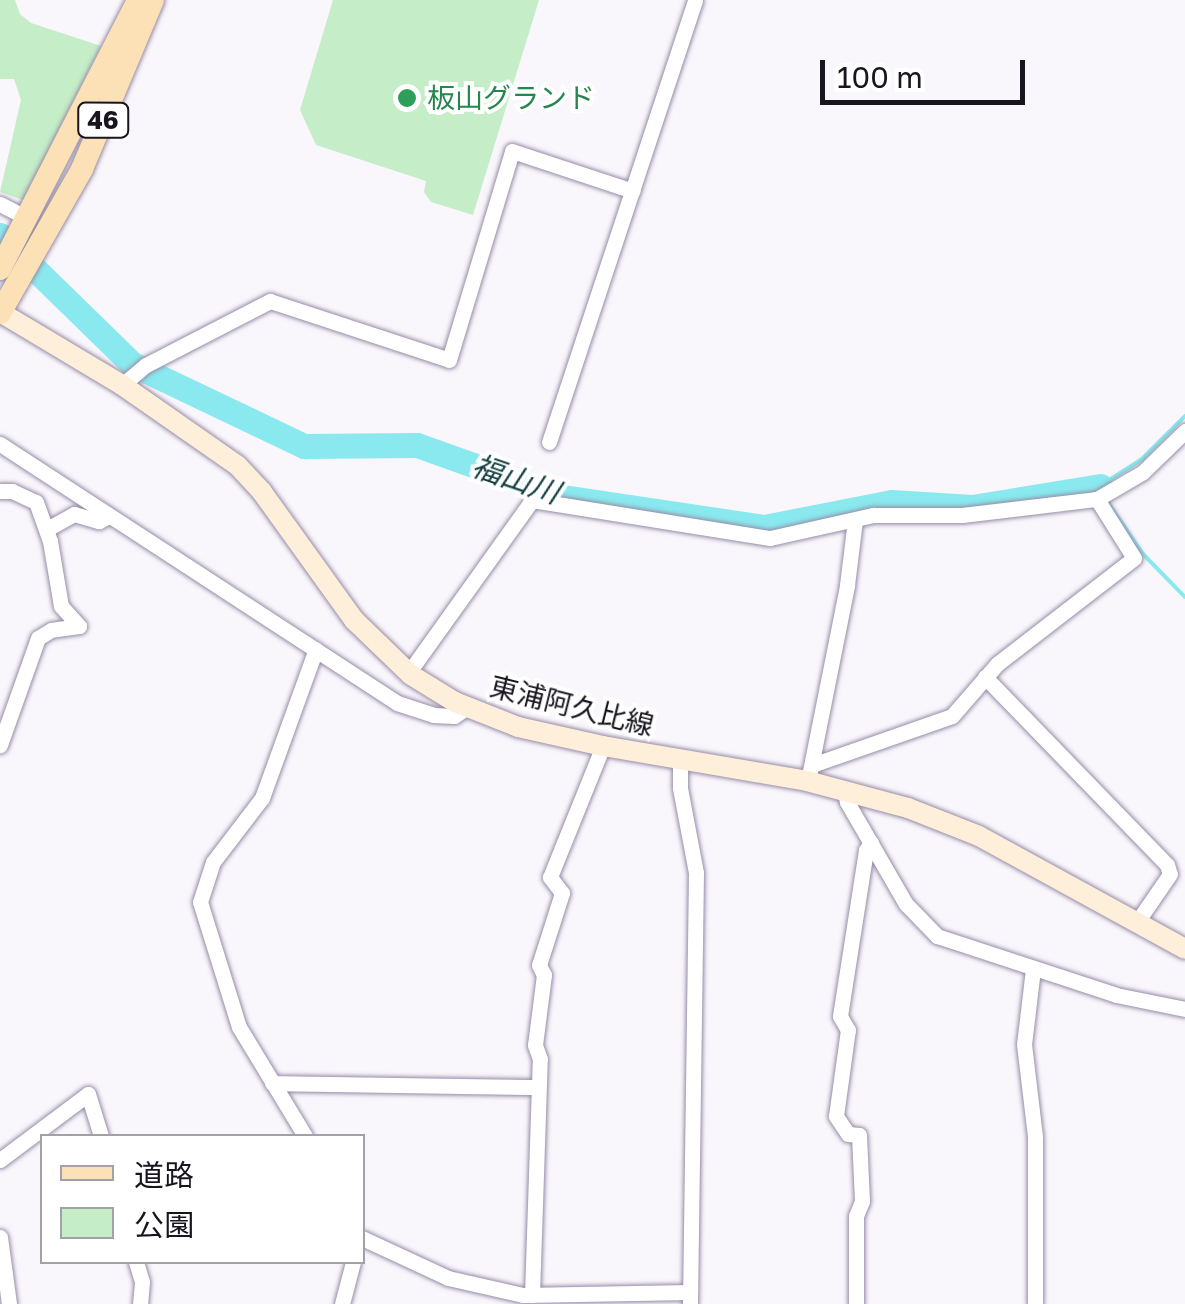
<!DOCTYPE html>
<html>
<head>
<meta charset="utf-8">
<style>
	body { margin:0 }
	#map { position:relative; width:1185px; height:1304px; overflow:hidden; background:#f9f6fc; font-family:"Golos Text","Noto Sans JP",sans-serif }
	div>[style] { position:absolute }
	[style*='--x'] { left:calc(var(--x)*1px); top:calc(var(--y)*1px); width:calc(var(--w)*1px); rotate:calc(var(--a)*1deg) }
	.green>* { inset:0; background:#c4edc8 }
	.stream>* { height:4px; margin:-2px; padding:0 2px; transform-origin:2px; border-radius:2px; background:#89e9ef }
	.river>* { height:25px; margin:-12.5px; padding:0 12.5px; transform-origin:12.5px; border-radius:12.5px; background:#89e9ef }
	.roads { filter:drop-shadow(0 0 2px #978ca6) drop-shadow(0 0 2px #978ca6) }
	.minor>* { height:15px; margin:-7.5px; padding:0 7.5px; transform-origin:7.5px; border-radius:7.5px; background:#fff }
	.secondary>* { height:20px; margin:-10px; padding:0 10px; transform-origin:10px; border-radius:10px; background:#feefdb }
	.primary>* { height:22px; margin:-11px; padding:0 11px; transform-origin:11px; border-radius:11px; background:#fce0b6 }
	.dots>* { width:28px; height:28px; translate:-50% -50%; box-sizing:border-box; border:5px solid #fff; border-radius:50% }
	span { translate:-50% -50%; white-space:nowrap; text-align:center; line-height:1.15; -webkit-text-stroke:8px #fff; paint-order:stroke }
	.shield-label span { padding:2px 8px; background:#fff; border:2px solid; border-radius:8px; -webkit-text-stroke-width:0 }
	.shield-label { font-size:25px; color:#19151f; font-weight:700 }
	.leisure-label { font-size:28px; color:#27864d }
	.left { translate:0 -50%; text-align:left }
	.street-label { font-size:28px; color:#19151f }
	.water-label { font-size:30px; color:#134043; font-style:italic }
	.legend { position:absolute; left:40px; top:1134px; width:325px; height:130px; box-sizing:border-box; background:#fff; border:2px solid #a3a1a5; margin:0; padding:12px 18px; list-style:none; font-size:30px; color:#19151f }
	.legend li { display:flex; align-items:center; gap:20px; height:50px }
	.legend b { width:50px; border:2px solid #a3a1a5 }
	.scale { position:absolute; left:820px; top:60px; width:205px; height:45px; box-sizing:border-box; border:5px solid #19151f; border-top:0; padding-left:12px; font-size:30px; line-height:35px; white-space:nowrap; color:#19151f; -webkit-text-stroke:8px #fff; paint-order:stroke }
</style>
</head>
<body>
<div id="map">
	<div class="green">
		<div style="clip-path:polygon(0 0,15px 0,20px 14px,31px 23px,101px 46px,23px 200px,0 192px,21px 100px,14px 79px,0 79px)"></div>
		<div style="clip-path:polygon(333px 0,539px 0,473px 215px,431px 202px,424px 192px,426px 181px,316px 145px,300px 110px)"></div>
	</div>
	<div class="stream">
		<div style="--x:1102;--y:491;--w:5;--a:-112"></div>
		<div style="--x:1100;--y:486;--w:50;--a:-32.7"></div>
		<div style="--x:1142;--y:459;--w:61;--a:-45"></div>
		<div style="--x:1109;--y:504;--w:60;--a:55.8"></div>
		<div style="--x:1143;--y:554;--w:60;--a:45.7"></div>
	</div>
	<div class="river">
		<div style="--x:0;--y:235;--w:185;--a:44.3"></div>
		<div style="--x:132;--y:364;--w:191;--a:25.5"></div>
		<div style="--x:304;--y:446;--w:113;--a:-0.5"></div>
		<div style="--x:417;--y:445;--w:155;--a:19.6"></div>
		<div style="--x:563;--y:497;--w:203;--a:8.5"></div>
		<div style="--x:764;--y:527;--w:129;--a:-11.1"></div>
		<div style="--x:891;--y:502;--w:81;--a:3.5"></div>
		<div style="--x:972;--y:507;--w:130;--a:-9.3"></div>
	</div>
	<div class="roads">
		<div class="minor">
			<div style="--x:0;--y:204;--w:31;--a:27"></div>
			<div style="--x:122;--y:385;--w:31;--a:-40"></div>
			<div style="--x:146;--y:365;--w:140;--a:-27.3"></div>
			<div style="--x:270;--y:301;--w:188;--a:18.2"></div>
			<div style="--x:449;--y:360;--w:218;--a:-73.2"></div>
			<div style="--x:512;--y:151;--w:127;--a:18.3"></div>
			<div style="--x:549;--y:442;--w:465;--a:-71.7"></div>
			<div style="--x:0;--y:444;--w:474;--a:33.1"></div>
			<div style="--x:397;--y:703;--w:38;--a:18"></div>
			<div style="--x:433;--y:715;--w:21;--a:3"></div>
			<div style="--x:454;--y:716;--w:14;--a:-34"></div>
			<div style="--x:0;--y:491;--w:12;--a:0"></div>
			<div style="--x:12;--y:491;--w:26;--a:25"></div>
			<div style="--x:36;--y:502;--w:41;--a:70.3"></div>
			<div style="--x:50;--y:541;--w:66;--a:80.4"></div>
			<div style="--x:61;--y:606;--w:27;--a:48"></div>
			<div style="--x:79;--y:626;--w:28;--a:172"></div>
			<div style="--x:51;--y:630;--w:15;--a:148"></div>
			<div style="--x:38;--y:638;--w:114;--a:109.6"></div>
			<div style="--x:47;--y:529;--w:31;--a:-29"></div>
			<div style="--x:74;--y:514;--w:26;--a:16"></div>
			<div style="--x:99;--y:521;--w:11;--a:-27"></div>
			<div style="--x:409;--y:672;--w:211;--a:-54.4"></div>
			<div style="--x:532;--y:500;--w:241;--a:9.1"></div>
			<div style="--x:770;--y:538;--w:106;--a:-12.6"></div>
			<div style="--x:873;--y:515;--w:89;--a:0"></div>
			<div style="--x:962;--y:515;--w:136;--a:-6.8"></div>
			<div style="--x:1097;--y:499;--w:53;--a:-30.4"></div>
			<div style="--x:1143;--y:472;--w:59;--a:-44.3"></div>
			<div style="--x:985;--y:677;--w:262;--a:45.9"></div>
			<div style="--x:1167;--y:865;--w:9;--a:72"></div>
			<div style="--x:1170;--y:874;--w:58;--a:124.5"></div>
			<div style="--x:680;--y:759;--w:29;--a:90"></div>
			<div style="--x:680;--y:788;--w:86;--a:79.3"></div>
			<div style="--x:696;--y:873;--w:431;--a:90.8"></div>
			<div style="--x:812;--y:765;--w:148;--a:-19.3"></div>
			<div style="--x:952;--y:716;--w:69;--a:-49.1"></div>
			<div style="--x:997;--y:664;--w:173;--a:-37.7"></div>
			<div style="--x:1134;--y:558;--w:70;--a:-122.1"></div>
			<div style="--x:810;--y:771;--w:190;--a:-78.7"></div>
			<div style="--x:847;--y:585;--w:65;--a:-83"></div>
			<div style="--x:845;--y:791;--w:11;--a:80"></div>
			<div style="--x:847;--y:802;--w:118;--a:60"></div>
			<div style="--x:906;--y:904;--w:45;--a:45.9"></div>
			<div style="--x:937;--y:936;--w:188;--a:18.2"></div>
			<div style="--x:1116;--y:995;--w:70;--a:11.5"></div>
			<div style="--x:1033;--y:969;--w:76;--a:96.8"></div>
			<div style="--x:1024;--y:1044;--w:93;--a:83.2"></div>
			<div style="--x:1035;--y:1136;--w:168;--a:90"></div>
			<div style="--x:272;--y:1083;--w:264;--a:0.9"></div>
			<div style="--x:305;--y:1136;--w:127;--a:-121.2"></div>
			<div style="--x:239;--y:1027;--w:131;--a:-107.3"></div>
			<div style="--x:200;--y:902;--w:42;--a:-72"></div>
			<div style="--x:213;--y:862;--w:81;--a:-52.6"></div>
			<div style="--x:262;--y:798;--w:158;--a:-70.1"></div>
			<div style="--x:0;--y:1160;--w:110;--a:-36.9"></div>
			<div style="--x:88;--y:1094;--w:44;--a:72.8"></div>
			<div style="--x:0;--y:1237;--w:68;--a:82.3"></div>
			<div style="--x:362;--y:1238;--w:95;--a:24.9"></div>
			<div style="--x:448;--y:1278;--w:77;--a:12.8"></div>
			<div style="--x:523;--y:1295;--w:167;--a:-1"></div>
			<div style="--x:136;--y:1262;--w:21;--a:73"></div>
			<div style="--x:142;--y:1282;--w:22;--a:95"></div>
			<div style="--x:532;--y:1295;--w:236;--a:-88.1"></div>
			<div style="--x:540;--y:1059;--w:15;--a:-110"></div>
			<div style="--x:535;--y:1045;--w:71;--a:-82.7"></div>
			<div style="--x:544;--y:975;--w:11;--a:-117"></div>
			<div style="--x:539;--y:965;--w:76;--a:-72.3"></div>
			<div style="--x:562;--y:893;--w:20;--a:-127"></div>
			<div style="--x:550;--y:877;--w:141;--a:-68"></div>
			<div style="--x:342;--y:1304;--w:43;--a:-75.3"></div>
			<div style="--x:856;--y:1304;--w:88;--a:-90"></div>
			<div style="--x:856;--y:1216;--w:16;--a:-68"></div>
			<div style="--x:862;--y:1201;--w:66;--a:-92.6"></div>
			<div style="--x:859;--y:1135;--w:11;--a:-175"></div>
			<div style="--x:848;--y:1134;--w:22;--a:-124"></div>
			<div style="--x:836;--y:1116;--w:87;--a:-82.1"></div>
			<div style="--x:848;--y:1030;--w:16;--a:-120"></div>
			<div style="--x:840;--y:1016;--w:168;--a:-81.1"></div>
			<div style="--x:866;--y:850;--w:9;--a:-54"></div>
		</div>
		<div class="secondary">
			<div style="--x:0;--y:312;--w:142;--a:30.9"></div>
			<div style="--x:122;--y:385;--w:141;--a:34.9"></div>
			<div style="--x:238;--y:466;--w:35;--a:47"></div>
			<div style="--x:262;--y:492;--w:158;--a:54.3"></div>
			<div style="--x:354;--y:620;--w:79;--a:44"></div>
			<div style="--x:411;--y:675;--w:52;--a:31.5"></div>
			<div style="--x:455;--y:702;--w:68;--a:21.6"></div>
			<div style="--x:518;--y:727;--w:87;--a:12.6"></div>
			<div style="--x:603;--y:746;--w:207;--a:9.7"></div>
			<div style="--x:807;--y:781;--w:105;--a:15"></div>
			<div style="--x:908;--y:808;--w:76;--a:21.5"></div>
			<div style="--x:979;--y:836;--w:235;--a:28.7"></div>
		</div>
		<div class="primary">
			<div style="--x:0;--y:269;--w:302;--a:-62.8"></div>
			<div style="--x:0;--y:313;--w:166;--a:-60.3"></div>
			<div style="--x:82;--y:169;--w:183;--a:-67.2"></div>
		</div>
	</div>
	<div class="dots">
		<div style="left:407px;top:98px;background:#2e9e5b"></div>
	</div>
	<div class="shield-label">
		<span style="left:103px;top:120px">46</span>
	</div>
	<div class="leisure-label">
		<span class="left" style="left:427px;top:98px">板山グランド</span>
	</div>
	<div class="street-label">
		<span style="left:572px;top:706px;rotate:14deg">東浦阿久比線</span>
	</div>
	<div class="water-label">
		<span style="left:516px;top:479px;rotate:19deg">福山川</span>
	</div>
	<ul class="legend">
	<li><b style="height:12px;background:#fce0b6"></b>道路</li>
	<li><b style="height:28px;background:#c4edc8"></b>公園</li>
	</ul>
	<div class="scale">100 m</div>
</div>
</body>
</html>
